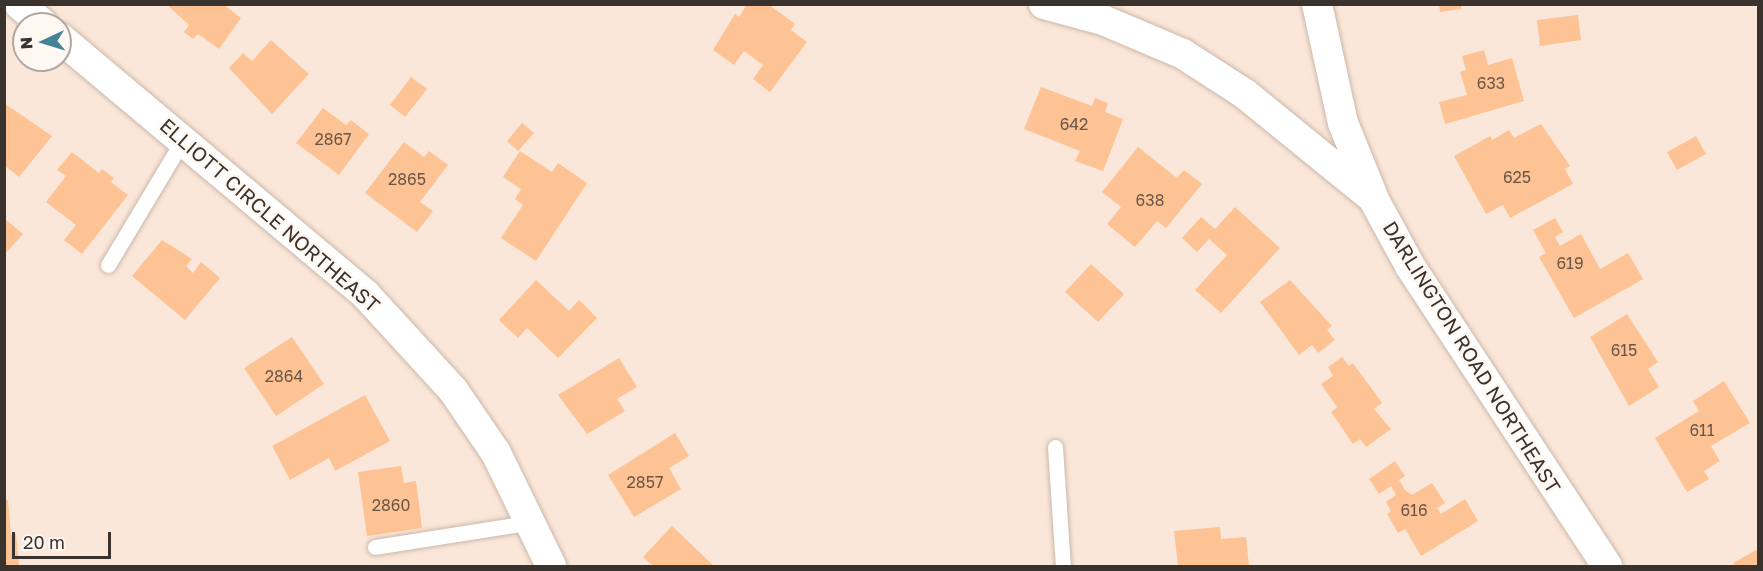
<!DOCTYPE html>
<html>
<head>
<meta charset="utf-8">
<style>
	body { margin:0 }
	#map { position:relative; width:1763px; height:571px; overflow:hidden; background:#fbe7d9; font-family:"Golos Text",sans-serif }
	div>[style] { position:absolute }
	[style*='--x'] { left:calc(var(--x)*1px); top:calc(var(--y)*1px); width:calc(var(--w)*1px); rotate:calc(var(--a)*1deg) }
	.building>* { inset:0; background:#fdc394 }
	.roads { filter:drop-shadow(0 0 2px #cbb8aa) drop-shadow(0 0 2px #cbb8aa) }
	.lane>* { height:15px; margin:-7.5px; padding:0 7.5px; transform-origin:7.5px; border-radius:7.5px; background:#fff }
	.street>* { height:30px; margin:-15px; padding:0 15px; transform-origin:15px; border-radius:15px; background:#fff }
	span { translate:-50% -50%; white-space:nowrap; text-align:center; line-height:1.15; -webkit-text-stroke:5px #fff7f1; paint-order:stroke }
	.number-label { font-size:16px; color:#6b5647 }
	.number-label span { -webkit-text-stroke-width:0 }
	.street-label { font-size:20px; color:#3a322d }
	.frame { position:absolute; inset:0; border:6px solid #3a322d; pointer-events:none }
	.north { position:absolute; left:12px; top:12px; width:60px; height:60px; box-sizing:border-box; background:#fff7f1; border:2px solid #b0a8a3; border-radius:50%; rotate:266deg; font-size:16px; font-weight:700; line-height:24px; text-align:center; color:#3a322d }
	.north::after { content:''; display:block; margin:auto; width:21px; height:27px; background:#438496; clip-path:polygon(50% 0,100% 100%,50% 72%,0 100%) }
	.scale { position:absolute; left:12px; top:532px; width:99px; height:27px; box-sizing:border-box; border:3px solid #3a322d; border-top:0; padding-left:8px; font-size:18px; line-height:21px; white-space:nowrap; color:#3a322d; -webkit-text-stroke:4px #fff7f1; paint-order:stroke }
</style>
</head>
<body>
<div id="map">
	<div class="building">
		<div style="clip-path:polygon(166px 4px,223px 4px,241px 18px,219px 49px,198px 34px,193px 39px,184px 32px,189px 25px)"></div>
		<div style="clip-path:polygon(747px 4px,768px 4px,795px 24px,791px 30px,807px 42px,770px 92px,753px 79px,763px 65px,744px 51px,734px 65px,713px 50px,735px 14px,739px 17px)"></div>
		<div style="clip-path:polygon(1439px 4px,1461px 4px,1461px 9px,1440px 12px)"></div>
		<div style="clip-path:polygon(1578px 15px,1581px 40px,1540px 46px,1537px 20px)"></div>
		<div style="clip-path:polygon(271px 40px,309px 74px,272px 114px,229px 68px,243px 53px,252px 61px)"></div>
		<div style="clip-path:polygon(1484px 50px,1488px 65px,1512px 58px,1524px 101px,1445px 124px,1439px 102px,1467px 95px,1460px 72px,1466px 70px,1462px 56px)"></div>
		<div style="clip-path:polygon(411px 77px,427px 89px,405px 117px,390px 105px)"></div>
		<div style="clip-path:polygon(1041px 87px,1092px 106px,1095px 98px,1108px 103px,1105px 112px,1123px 119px,1103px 171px,1075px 161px,1080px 151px,1024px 129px)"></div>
		<div style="clip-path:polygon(4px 103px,52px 136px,19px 177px,4px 165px)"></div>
		<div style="clip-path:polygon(323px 108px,346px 125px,351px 120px,369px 134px,339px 175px,296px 143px)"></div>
		<div style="clip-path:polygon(522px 123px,534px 133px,518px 151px,507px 141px)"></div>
		<div style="clip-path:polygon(1541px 124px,1570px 166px,1565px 169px,1573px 184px,1510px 218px,1503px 205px,1486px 214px,1454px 156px,1490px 136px,1492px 140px,1509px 130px,1514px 138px)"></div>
		<div style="clip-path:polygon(1696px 136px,1706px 154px,1677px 170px,1667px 152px)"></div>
		<div style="clip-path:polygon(404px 142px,424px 157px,429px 151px,448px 165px,420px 202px,433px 211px,417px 232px,365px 193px)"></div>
		<div style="clip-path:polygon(1138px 147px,1177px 178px,1184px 170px,1202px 184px,1166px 228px,1157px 221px,1135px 247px,1107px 224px,1121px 207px,1102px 192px)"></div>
		<div style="clip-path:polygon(520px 151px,552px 172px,558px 163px,587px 183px,536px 261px,501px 238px,523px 205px,515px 199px,521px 189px,503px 177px)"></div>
		<div style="clip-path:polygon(72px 152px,99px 173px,102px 169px,114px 178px,111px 182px,128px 195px,82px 254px,64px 240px,76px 225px,46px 202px,66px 176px,57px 170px)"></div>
		<div style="clip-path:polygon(1235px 207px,1280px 248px,1221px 313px,1195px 290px,1227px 255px,1209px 239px,1197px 252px,1182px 238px,1201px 217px,1215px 229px)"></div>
		<div style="clip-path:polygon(4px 218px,23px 234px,4px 255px)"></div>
		<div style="clip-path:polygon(1555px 218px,1563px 232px,1555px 237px,1560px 246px,1581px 234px,1600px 269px,1628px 253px,1643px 279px,1574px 318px,1539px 257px,1546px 253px,1533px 230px)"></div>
		<div style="clip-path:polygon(162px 240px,192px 259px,186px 266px,193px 273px,201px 262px,220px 278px,185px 320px,132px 276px)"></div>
		<div style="clip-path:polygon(1091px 264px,1124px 294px,1098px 322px,1065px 292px)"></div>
		<div style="clip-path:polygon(536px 280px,569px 311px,579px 300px,597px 318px,558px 358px,527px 328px,518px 338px,499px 320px)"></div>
		<div style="clip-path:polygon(1290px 280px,1332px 326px,1327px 330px,1335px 340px,1318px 353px,1312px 345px,1299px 355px,1260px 302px)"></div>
		<div style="clip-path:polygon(1627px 314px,1658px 362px,1648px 369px,1659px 387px,1629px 406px,1590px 337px)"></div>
		<div style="clip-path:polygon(292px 337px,324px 384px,276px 416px,244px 368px)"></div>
		<div style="clip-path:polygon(1342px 357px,1349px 366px,1353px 363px,1382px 403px,1374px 409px,1391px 429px,1366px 447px,1360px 439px,1353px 444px,1331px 412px,1337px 407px,1321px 384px,1333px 376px,1328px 367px)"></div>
		<div style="clip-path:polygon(619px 358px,637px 387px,617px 399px,625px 411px,587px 434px,558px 395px)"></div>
		<div style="clip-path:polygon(1724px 381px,1750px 423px,1711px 446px,1720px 461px,1704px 471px,1709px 479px,1687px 492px,1655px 438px,1699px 411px,1693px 401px)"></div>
		<div style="clip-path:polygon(365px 395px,390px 441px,335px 471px,329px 458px,290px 480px,272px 446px)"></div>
		<div style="clip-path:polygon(675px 433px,689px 456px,669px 468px,681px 489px,634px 517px,608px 475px)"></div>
		<div style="clip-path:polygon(1395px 461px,1405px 476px,1399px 480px,1405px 490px,1412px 495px,1432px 483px,1445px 503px,1437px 508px,1441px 514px,1465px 499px,1478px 521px,1421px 556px,1405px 529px,1398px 533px,1387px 514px,1391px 511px,1386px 502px,1396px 495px,1391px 486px,1379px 494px,1369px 479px)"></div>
		<div style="clip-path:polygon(401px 466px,404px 483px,416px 481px,422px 528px,367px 536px,358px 472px)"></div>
		<div style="clip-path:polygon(8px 500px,11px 535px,16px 534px,19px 566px,4px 566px,4px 501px)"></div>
		<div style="clip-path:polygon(672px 526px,714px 566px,653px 566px,643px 557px)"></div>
		<div style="clip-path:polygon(1220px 527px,1221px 539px,1246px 537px,1249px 566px,1178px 566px,1174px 531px)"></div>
		<div style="clip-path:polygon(1758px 549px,1758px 566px,1735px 566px,1733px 563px)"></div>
	</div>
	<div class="roads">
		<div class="lane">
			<div style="--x:108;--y:265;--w:148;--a:-59.1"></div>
			<div style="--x:1055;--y:447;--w:119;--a:86.2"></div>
			<div style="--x:375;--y:547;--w:160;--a:-9"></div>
		</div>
		<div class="street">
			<div style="--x:19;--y:4;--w:31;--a:40"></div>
			<div style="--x:1044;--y:4;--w:61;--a:15.2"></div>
			<div style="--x:1103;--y:20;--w:87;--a:23"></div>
			<div style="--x:1183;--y:54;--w:74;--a:32.8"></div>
			<div style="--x:1245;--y:94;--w:165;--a:39.1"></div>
			<div style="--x:1373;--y:198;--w:77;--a:61.4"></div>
			<div style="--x:1410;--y:266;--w:359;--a:56.7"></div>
			<div style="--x:1317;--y:4;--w:122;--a:77.7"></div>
			<div style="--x:1343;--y:123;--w:80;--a:67.9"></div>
			<div style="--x:60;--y:38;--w:398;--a:40"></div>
			<div style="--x:365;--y:294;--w:130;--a:47.5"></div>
			<div style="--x:453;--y:390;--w:76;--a:55.7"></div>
			<div style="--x:496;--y:453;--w:126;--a:64"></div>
		</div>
	</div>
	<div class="number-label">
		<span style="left:1491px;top:83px">633</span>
		<span style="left:1074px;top:124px">642</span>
		<span style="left:333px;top:139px">2867</span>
		<span style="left:1517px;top:177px">625</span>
		<span style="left:407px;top:179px">2865</span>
		<span style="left:1150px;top:200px">638</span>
		<span style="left:1570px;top:263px">619</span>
		<span style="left:1624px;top:350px">615</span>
		<span style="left:284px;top:376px">2864</span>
		<span style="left:1702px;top:430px">611</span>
		<span style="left:645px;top:482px">2857</span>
		<span style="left:391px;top:505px">2860</span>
		<span style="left:1414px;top:510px">616</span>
	</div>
	<div class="street-label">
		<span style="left:270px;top:215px;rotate:41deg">ELLIOTT CIRCLE NORTHEAST</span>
		<span style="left:1472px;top:357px;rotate:58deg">DARLINGTON ROAD NORTHEAST</span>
	</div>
	<div class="frame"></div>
	<div class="north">N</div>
	<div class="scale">20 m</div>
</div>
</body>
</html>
